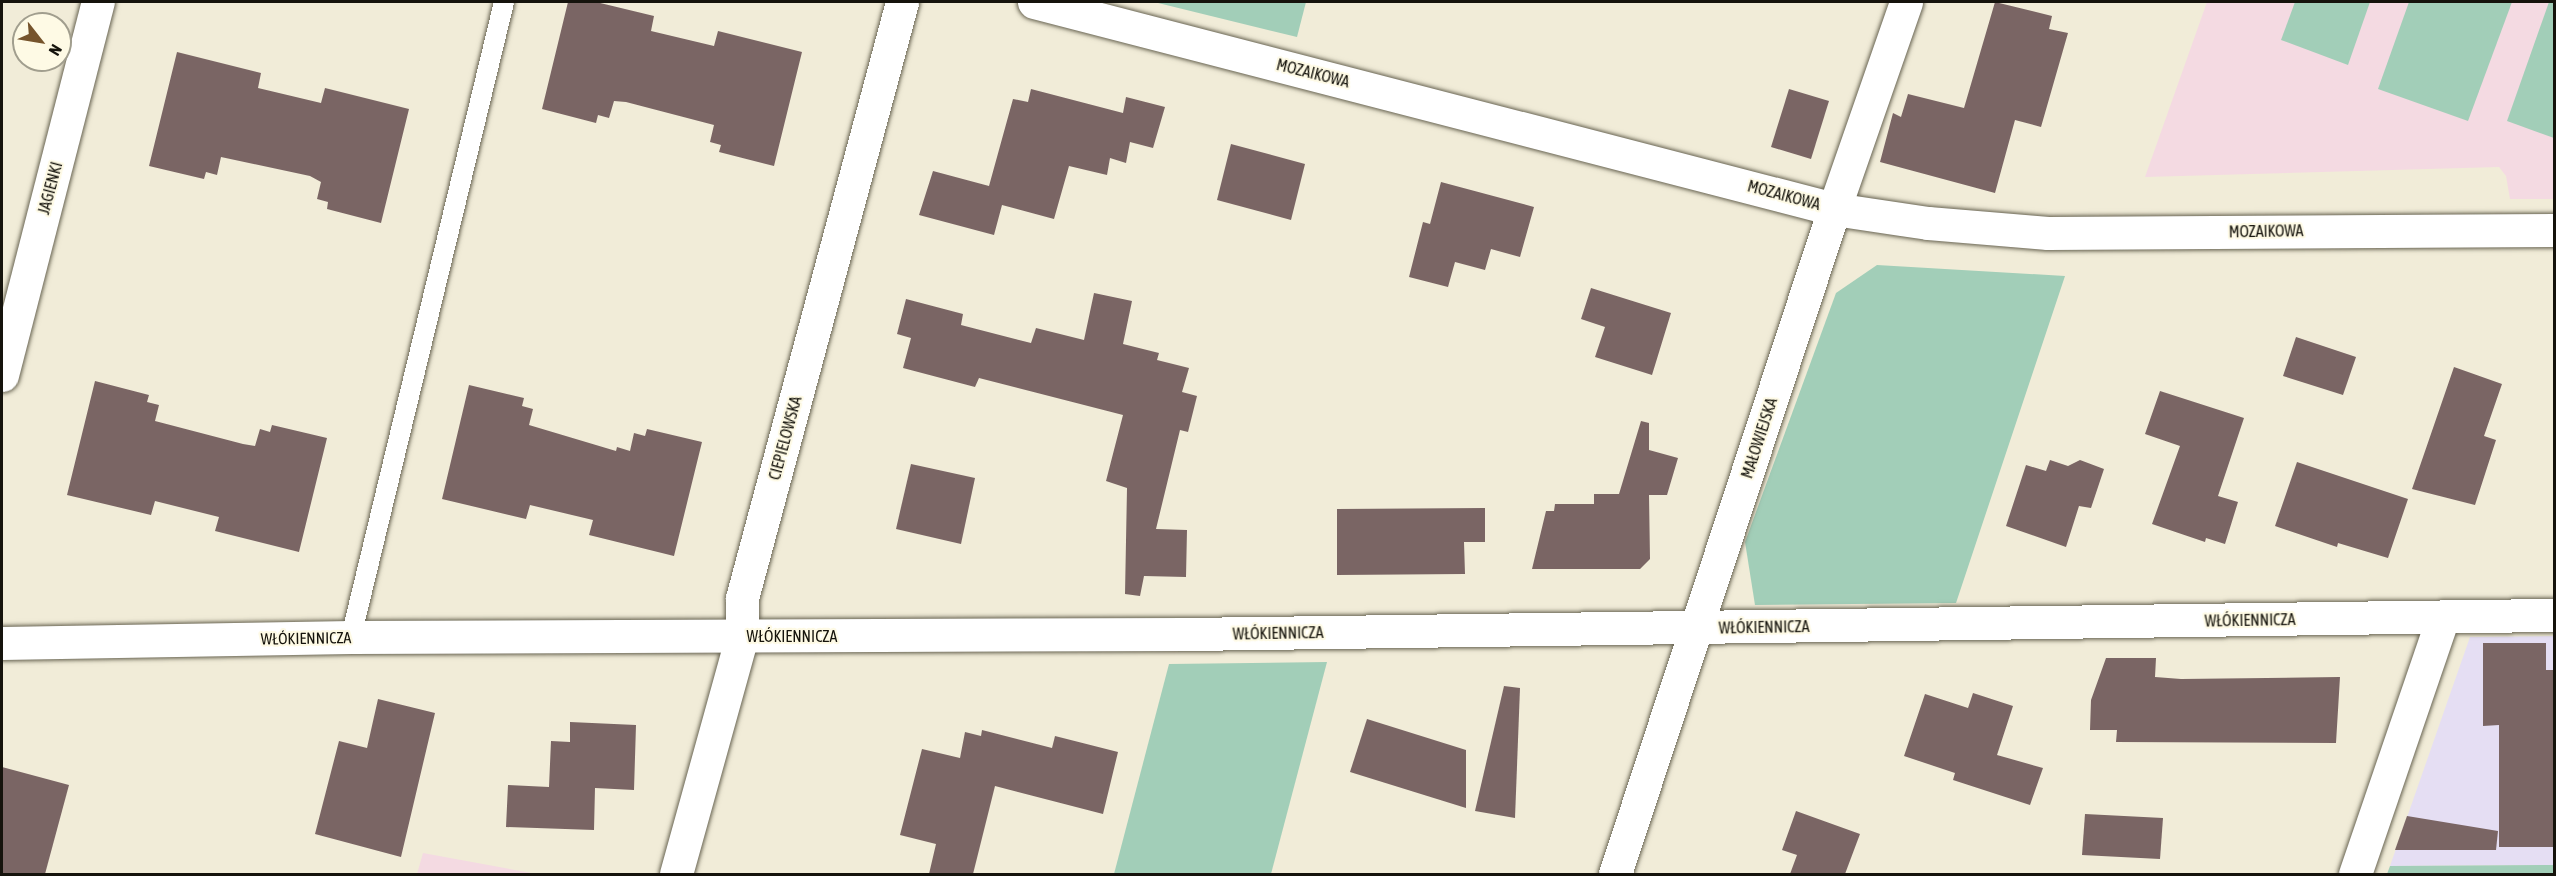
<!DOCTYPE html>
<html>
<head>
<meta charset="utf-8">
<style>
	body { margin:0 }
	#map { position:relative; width:2556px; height:876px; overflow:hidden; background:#f1ecd8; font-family:"Asap Condensed",sans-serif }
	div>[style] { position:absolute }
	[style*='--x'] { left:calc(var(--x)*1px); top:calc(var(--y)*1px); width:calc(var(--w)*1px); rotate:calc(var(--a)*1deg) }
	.industrial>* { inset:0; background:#e5def3 }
	.education>* { inset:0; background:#f4dae2 }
	.green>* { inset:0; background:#a2ceb8 }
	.building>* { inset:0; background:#7a6564 }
	.roads { filter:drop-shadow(0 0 2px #686452) drop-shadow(0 0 2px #686452) }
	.service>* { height:20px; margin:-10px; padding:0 10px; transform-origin:10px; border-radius:10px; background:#fff }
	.minor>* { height:33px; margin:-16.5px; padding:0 16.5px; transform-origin:16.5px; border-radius:16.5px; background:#fff }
	.tertiary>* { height:33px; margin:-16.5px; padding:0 16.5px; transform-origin:16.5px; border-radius:16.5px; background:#fff }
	span { translate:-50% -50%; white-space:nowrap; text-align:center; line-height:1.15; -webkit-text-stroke:4.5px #fefae5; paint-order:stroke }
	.street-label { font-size:16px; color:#15130c }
	.frame { position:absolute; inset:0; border:3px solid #15130c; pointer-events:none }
	.north { position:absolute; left:12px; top:12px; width:60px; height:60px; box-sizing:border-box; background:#fefae5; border:2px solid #a19e8e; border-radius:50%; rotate:121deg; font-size:16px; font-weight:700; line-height:24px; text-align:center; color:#15130c }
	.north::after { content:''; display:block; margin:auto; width:21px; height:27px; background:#76542c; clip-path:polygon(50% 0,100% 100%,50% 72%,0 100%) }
</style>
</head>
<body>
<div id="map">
	<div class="industrial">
		<div style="clip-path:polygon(2554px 636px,2554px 865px,2390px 866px,2470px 637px)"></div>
	</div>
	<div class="education">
		<div style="clip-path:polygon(2207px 2px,2554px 2px,2554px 199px,2510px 199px,2506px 176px,2499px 167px,2145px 177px)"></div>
		<div style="clip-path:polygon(423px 853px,537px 874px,417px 874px)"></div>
	</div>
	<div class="green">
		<div style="clip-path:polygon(1154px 2px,1306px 2px,1297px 37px)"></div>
		<div style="clip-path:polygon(2295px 2px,2370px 2px,2348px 65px,2281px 40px)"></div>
		<div style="clip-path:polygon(2409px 2px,2512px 2px,2468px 121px,2378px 89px)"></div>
		<div style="clip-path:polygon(2549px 2px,2554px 2px,2554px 138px,2507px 121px)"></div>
		<div style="clip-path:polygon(1877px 265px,2065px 276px,1956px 603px,1755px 605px,1745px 542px,1836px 293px)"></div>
		<div style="clip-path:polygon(1327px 662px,1271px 874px,1114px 874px,1169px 664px)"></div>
		<div style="clip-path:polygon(2554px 865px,2554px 874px,2387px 874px,2390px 866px)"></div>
	</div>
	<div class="building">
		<div style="clip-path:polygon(568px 2px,596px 2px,654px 16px,651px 31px,714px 46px,718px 31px,802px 52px,774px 166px,719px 152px,721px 145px,710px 142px,714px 125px,626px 102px,614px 101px,609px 118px,598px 115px,596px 123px,542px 109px)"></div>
		<div style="clip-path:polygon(1995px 2px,2052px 16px,2049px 29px,2068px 33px,2041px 127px,2015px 120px,1995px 193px,1880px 162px,1893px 113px,1901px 117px,1908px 94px,1964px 108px)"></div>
		<div style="clip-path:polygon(177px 52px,261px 73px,258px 88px,321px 103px,325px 88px,409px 109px,381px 223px,327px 209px,328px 202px,317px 199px,321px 182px,310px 176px,221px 157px,217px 175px,206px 172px,204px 179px,149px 166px)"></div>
		<div style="clip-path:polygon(1031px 89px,1123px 113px,1126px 97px,1165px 107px,1153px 148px,1130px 142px,1126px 163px,1110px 158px,1107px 175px,1069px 166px,1054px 219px,1002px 205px,994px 235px,919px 215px,933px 171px,989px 186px,1013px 99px,1028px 102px)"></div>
		<div style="clip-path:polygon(1789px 89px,1829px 101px,1811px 159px,1771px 147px)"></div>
		<div style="clip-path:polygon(1231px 144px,1305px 164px,1291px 220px,1217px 200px)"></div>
		<div style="clip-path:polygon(1441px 182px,1534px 207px,1520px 257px,1491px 249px,1485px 270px,1455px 262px,1448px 287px,1409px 277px,1423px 222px,1430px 224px)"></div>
		<div style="clip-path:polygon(1591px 288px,1671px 313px,1652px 375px,1595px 357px,1605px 327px,1581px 319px)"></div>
		<div style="clip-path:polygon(1094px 293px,1132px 301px,1123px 344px,1159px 353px,1157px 360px,1189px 368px,1182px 392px,1197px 396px,1188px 432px,1180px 430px,1156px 529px,1187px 530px,1186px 577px,1144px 576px,1140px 596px,1125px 594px,1127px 488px,1106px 481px,1123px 415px,979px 378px,975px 387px,903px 368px,911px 338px,897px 334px,906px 299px,963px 314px,961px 325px,1031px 343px,1036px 328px,1084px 340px)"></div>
		<div style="clip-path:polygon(2296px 337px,2356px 357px,2343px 395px,2283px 376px)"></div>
		<div style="clip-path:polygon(2454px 367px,2502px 384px,2484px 436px,2496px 440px,2475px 505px,2412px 489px)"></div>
		<div style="clip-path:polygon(95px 381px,149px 395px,147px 402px,159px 405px,155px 421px,243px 444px,255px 446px,260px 429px,270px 432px,272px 425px,327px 438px,299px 552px,215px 531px,219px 517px,155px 501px,151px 515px,67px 495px)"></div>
		<div style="clip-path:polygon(469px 385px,524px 398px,522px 406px,533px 409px,529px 425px,616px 451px,617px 447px,630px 451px,634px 433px,645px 436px,647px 429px,702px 442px,674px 556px,589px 535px,593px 520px,530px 505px,526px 519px,442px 499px)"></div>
		<div style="clip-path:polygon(2160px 391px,2244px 418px,2218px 496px,2238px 502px,2225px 544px,2206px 538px,2205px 542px,2152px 524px,2180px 446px,2145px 434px)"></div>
		<div style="clip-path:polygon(1641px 421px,1649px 423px,1649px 450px,1678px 458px,1667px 495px,1649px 495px,1650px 559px,1640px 569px,1532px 569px,1546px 511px,1554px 511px,1555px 504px,1594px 504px,1594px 494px,1619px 494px)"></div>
		<div style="clip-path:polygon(2050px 460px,2068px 466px,2080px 460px,2104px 469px,2091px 508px,2079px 506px,2066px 547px,2006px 526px,2026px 465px,2046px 471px)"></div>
		<div style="clip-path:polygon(2297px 462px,2408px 499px,2388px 558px,2338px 543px,2337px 547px,2275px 526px)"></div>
		<div style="clip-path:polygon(911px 464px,975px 478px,961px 544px,896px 529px)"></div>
		<div style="clip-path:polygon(1485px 508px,1485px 542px,1464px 542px,1465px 574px,1337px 575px,1337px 509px)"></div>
		<div style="clip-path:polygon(2483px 643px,2546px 643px,2546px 670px,2554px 670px,2554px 847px,2499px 847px,2499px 725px,2483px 726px)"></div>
		<div style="clip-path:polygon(2106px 658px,2156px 658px,2155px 677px,2181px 679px,2340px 677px,2336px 743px,2116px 742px,2117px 730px,2090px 730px,2091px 700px)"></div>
		<div style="clip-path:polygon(1504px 686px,1520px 688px,1515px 818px,1475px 811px)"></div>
		<div style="clip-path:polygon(1973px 693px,2013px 706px,1997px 755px,2043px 768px,2030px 805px,1953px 780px,1955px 773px,1904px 756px,1925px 694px,1968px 708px)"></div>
		<div style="clip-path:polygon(378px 699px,435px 713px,401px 857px,315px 834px,339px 741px,367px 748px)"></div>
		<div style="clip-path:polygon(1367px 719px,1466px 750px,1466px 808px,1350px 772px)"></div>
		<div style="clip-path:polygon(570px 722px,636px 725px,634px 790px,595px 788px,594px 830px,506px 827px,508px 785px,549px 787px,551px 741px,570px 742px)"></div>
		<div style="clip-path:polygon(982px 730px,1052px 748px,1055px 736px,1118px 752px,1103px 814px,995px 786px,973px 874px,929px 874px,936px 844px,900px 835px,922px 749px,960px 758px,965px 732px,981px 736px)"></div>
		<div style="clip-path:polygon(2px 767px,69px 785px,45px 874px,2px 874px)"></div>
		<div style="clip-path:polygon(1796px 811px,1860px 834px,1845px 874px,1790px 874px,1797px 855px,1782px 850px)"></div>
		<div style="clip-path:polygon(2085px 814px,2163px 818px,2160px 859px,2082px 855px)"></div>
		<div style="clip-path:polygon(2407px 816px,2498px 831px,2496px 850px,2395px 850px)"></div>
	</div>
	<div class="roads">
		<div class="service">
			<div style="--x:351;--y:637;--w:653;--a:-76.45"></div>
		</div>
		<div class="minor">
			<div style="--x:2;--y:375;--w:385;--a:-75.6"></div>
			<div style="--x:2;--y:643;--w:349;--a:-1"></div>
			<div style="--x:351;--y:637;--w:836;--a:-0.21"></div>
			<div style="--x:1187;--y:634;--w:1367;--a:-0.8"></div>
			<div style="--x:676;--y:874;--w:247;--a:-74.5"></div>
			<div style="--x:742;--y:636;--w:38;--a:-90"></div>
			<div style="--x:742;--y:598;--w:617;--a:-74.97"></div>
			<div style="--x:1615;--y:874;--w:700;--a:-71.77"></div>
			<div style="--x:1834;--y:209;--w:219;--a:-70.8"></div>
			<div style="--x:2355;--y:874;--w:272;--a:-71.1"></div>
		</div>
		<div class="tertiary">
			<div style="--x:1034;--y:2;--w:826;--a:14.51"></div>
			<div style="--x:1834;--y:209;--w:95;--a:8.5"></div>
			<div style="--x:1928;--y:223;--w:120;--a:4.8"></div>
			<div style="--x:2048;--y:233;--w:506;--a:-0.34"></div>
		</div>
	</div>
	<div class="street-label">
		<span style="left:1313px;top:73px;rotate:14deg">MOZAIKOWA</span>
		<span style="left:50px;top:188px;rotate:-75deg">JAGIENKI</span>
		<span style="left:1784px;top:195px;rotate:15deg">MOZAIKOWA</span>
		<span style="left:2266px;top:231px;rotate:-1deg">MOZAIKOWA</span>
		<span style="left:785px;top:438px;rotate:-75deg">CIEPIELOWSKA</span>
		<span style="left:1759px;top:438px;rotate:-72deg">MAŁOWIEJSKA</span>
		<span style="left:2250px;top:620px;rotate:-1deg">WŁÓKIENNICZA</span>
		<span style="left:1764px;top:627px;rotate:-1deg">WŁÓKIENNICZA</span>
		<span style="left:1278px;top:633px;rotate:-1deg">WŁÓKIENNICZA</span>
		<span style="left:792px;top:636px">WŁÓKIENNICZA</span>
		<span style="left:306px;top:638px;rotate:-1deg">WŁÓKIENNICZA</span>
	</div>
	<div class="frame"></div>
	<div class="north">N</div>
</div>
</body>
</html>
